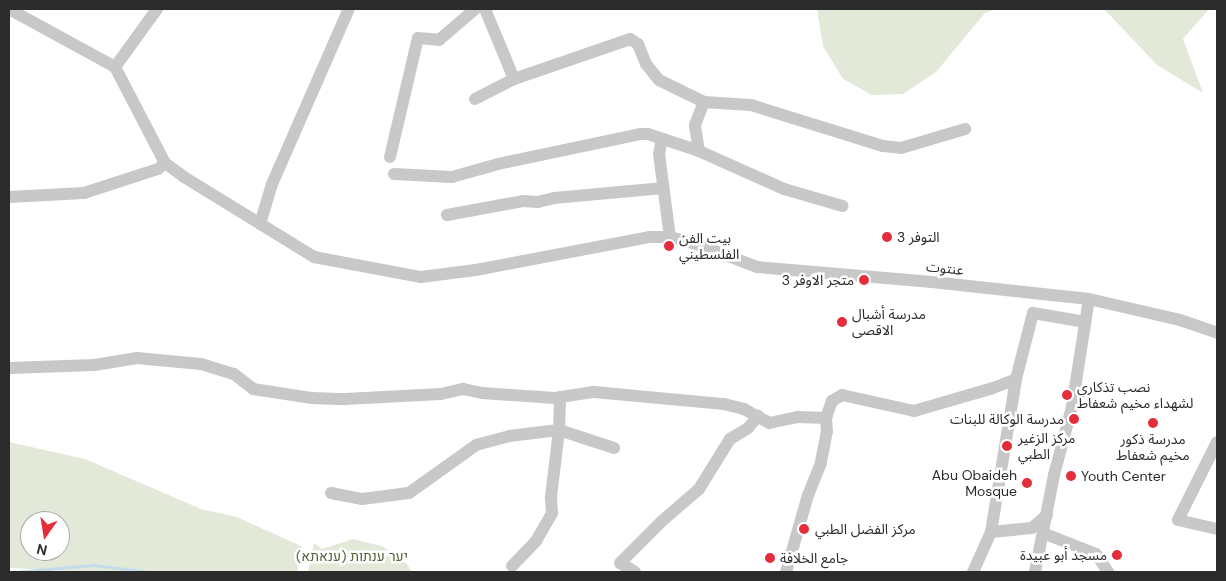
<!DOCTYPE html>
<html>
<head>
<meta charset="utf-8">
<style>
	body { margin:0 }
	#map { position:relative; width:1226px; height:581px; overflow:hidden; background:#fff; font-family:"DM Sans","Noto Sans Arabic",Heebo,sans-serif }
	div>[style] { position:absolute }
	[style*='--x'] { left:calc(var(--x)*1px); top:calc(var(--y)*1px); width:calc(var(--w)*1px); rotate:calc(var(--a)*1deg) }
	.green>* { inset:0; background:#e2e9d8 }
	.stream>* { height:2.5px; margin:-1.25px; padding:0 1.25px; transform-origin:1.25px; border-radius:1.25px; background:#c4dbea }
	.minor>* { height:12px; margin:-6px; padding:0 6px; transform-origin:6px; border-radius:6px; background:#c8c8c8 }
	.dots>* { width:14px; height:14px; translate:-50% -50%; box-sizing:border-box; border:2px solid #fff; border-radius:50% }
	span { translate:-50% -50%; white-space:nowrap; text-align:center; line-height:1.15; -webkit-text-stroke:5px #fff; paint-order:stroke }
	.poi-label { font-size:14px; color:#2b2b2b }
	.left { translate:0 -50%; text-align:left }
	.right { translate:-100% -50%; text-align:right }
	.street-label { font-size:14px; color:#2b2b2b }
	.park-label { font-size:14px; color:#4f663a }
	.frame { position:absolute; inset:0; border:10px solid #2b2b2b; pointer-events:none }
	.north { position:absolute; left:20px; top:511px; width:50px; height:50px; box-sizing:border-box; background:#fff; border:1px solid #aaa; border-radius:50%; rotate:193deg; font-size:14px; font-weight:700; line-height:20px; text-align:center; color:#2b2b2b }
	.north::after { content:''; display:block; margin:auto; width:18px; height:22px; background:#e32d3a; clip-path:polygon(50% 0,100% 100%,50% 72%,0 100%) }
</style>
</head>
<body>
<div id="map">
	<div class="green">
		<div style="clip-path:polygon(817px 9px,995px 9px,985px 13px,936px 72px,903px 94px,872px 95px,843px 79px,823px 46px)"></div>
		<div style="clip-path:polygon(1104px 9px,1209px 9px,1183px 39px,1203px 93px,1157px 65px)"></div>
		<div style="clip-path:polygon(evenodd,9px 442px,85px 459px,201px 509px,237px 517px,303px 547px,297px 572px,88px 572px,9px 568px,9px 442px,30px 521px,60px 521px,60px 551px,30px 551px,30px 521px)"></div>
		<div style="clip-path:polygon(353px 539px,382px 546px,406px 563px,412px 572px,308px 572px,314px 543px,322px 549px)"></div>
	</div>
	<div class="stream">
		<div style="--x:15;--y:572;--w:79;--a:-5.1"></div>
		<div style="--x:94;--y:565;--w:56;--a:7.1"></div>
	</div>
	<div class="minor">
		<div style="--x:9;--y:9;--w:121;--a:28.7"></div>
		<div style="--x:115;--y:67;--w:108;--a:62.5"></div>
		<div style="--x:485;--y:9;--w:76;--a:67.5"></div>
		<div style="--x:115;--y:67;--w:72;--a:-54.1"></div>
		<div style="--x:475;--y:99;--w:44;--a:-27.1"></div>
		<div style="--x:514;--y:79;--w:123;--a:-19"></div>
		<div style="--x:630;--y:39;--w:9;--a:32"></div>
		<div style="--x:638;--y:44;--w:22;--a:68"></div>
		<div style="--x:646;--y:64;--w:21;--a:51"></div>
		<div style="--x:659;--y:80;--w:50;--a:26.1"></div>
		<div style="--x:704;--y:102;--w:47;--a:3.7"></div>
		<div style="--x:751;--y:105;--w:138;--a:17.3"></div>
		<div style="--x:883;--y:146;--w:18;--a:6"></div>
		<div style="--x:901;--y:148;--w:67;--a:-16.5"></div>
		<div style="--x:662;--y:139;--w:15;--a:101"></div>
		<div style="--x:659;--y:154;--w:84;--a:82.5"></div>
		<div style="--x:699;--y:151;--w:26;--a:-99"></div>
		<div style="--x:695;--y:125;--w:25;--a:-69"></div>
		<div style="--x:390;--y:157;--w:122;--a:-76.8"></div>
		<div style="--x:418;--y:38;--w:21;--a:5"></div>
		<div style="--x:439;--y:40;--w:48;--a:-40.7"></div>
		<div style="--x:394;--y:174;--w:58;--a:3"></div>
		<div style="--x:452;--y:177;--w:48;--a:-15.8"></div>
		<div style="--x:498;--y:164;--w:145;--a:-11.9"></div>
		<div style="--x:640;--y:134;--w:8;--a:0"></div>
		<div style="--x:648;--y:134;--w:54;--a:18.4"></div>
		<div style="--x:699;--y:151;--w:93;--a:24.1"></div>
		<div style="--x:784;--y:189;--w:61;--a:16.1"></div>
		<div style="--x:9;--y:197;--w:75;--a:-3.1"></div>
		<div style="--x:84;--y:193;--w:78;--a:-18"></div>
		<div style="--x:158;--y:169;--w:9;--a:-41"></div>
		<div style="--x:165;--y:163;--w:24;--a:36"></div>
		<div style="--x:184;--y:177;--w:153;--a:31.6"></div>
		<div style="--x:314;--y:257;--w:109;--a:10.6"></div>
		<div style="--x:421;--y:277;--w:55;--a:-7.3"></div>
		<div style="--x:476;--y:270;--w:176;--a:-10.8"></div>
		<div style="--x:649;--y:237;--w:21;--a:0"></div>
		<div style="--x:670;--y:237;--w:28;--a:15"></div>
		<div style="--x:697;--y:244;--w:64;--a:21"></div>
		<div style="--x:757;--y:267;--w:176;--a:4.9"></div>
		<div style="--x:932;--y:282;--w:158;--a:6.2"></div>
		<div style="--x:1089;--y:299;--w:93;--a:13"></div>
		<div style="--x:1180;--y:320;--w:39;--a:19"></div>
		<div style="--x:447;--y:215;--w:77;--a:-10.4"></div>
		<div style="--x:523;--y:201;--w:15;--a:4"></div>
		<div style="--x:538;--y:202;--w:16;--a:-14"></div>
		<div style="--x:554;--y:198;--w:110;--a:-5.2"></div>
		<div style="--x:260;--y:224;--w:42;--a:-73.3"></div>
		<div style="--x:272;--y:184;--w:191;--a:-66.3"></div>
		<div style="--x:9;--y:368;--w:85;--a:-2"></div>
		<div style="--x:94;--y:365;--w:44;--a:-9.2"></div>
		<div style="--x:137;--y:358;--w:64;--a:5.4"></div>
		<div style="--x:201;--y:364;--w:34;--a:17"></div>
		<div style="--x:234;--y:374;--w:24;--a:38"></div>
		<div style="--x:253;--y:389;--w:60;--a:8.7"></div>
		<div style="--x:312;--y:398;--w:33;--a:2"></div>
		<div style="--x:345;--y:399;--w:96;--a:-3"></div>
		<div style="--x:441;--y:394;--w:23;--a:-13"></div>
		<div style="--x:463;--y:389;--w:19;--a:12"></div>
		<div style="--x:482;--y:393;--w:73;--a:3.9"></div>
		<div style="--x:555;--y:398;--w:39;--a:-9"></div>
		<div style="--x:594;--y:392;--w:131;--a:5.3"></div>
		<div style="--x:724;--y:404;--w:21;--a:14"></div>
		<div style="--x:744;--y:409;--w:29;--a:29"></div>
		<div style="--x:769;--y:423;--w:30;--a:-12"></div>
		<div style="--x:798;--y:417;--w:28;--a:2"></div>
		<div style="--x:826;--y:418;--w:13;--a:86"></div>
		<div style="--x:827;--y:431;--w:33;--a:101"></div>
		<div style="--x:821;--y:463;--w:35;--a:112"></div>
		<div style="--x:808;--y:495;--w:80;--a:105.9"></div>
		<div style="--x:826;--y:418;--w:18;--a:-71"></div>
		<div style="--x:832;--y:401;--w:12;--a:-31"></div>
		<div style="--x:842;--y:395;--w:74;--a:12.5"></div>
		<div style="--x:914;--y:411;--w:82;--a:-16.2"></div>
		<div style="--x:993;--y:388;--w:25;--a:-21"></div>
		<div style="--x:1217;--y:442;--w:87;--a:116.6"></div>
		<div style="--x:1178;--y:520;--w:40;--a:13"></div>
		<div style="--x:331;--y:493;--w:32;--a:11"></div>
		<div style="--x:362;--y:499;--w:47;--a:-7.3"></div>
		<div style="--x:409;--y:493;--w:82;--a:-35.6"></div>
		<div style="--x:476;--y:445;--w:34;--a:-15"></div>
		<div style="--x:509;--y:436;--w:50;--a:-6.8"></div>
		<div style="--x:559;--y:430;--w:33;--a:-88"></div>
		<div style="--x:991;--y:532;--w:155;--a:-80.7"></div>
		<div style="--x:1016;--y:379;--w:68;--a:-75.6"></div>
		<div style="--x:1033;--y:313;--w:53;--a:9.8"></div>
		<div style="--x:1043;--y:533;--w:57;--a:21.6"></div>
		<div style="--x:1096;--y:554;--w:22;--a:56"></div>
		<div style="--x:512;--y:566;--w:35;--a:-46"></div>
		<div style="--x:536;--y:541;--w:32;--a:-60"></div>
		<div style="--x:552;--y:513;--w:16;--a:-94"></div>
		<div style="--x:551;--y:497;--w:67;--a:-83.2"></div>
		<div style="--x:559;--y:430;--w:58;--a:18.1"></div>
		<div style="--x:635;--y:572;--w:17;--a:-149"></div>
		<div style="--x:620;--y:563;--w:59;--a:-45"></div>
		<div style="--x:662;--y:521;--w:49;--a:-40.9"></div>
		<div style="--x:699;--y:489;--w:59;--a:-58.2"></div>
		<div style="--x:730;--y:439;--w:21;--a:-31"></div>
		<div style="--x:748;--y:428;--w:16;--a:-50"></div>
		<div style="--x:973;--y:572;--w:44;--a:-65.8"></div>
		<div style="--x:991;--y:532;--w:41;--a:-5.6"></div>
		<div style="--x:1032;--y:528;--w:20;--a:-41"></div>
		<div style="--x:1035;--y:572;--w:99;--a:-78.9"></div>
		<div style="--x:1054;--y:475;--w:70;--a:-75.2"></div>
		<div style="--x:1072;--y:407;--w:109;--a:-81.1"></div>
	</div>
	<div class="dots">
		<div style="left:887px;top:237px;background:#e32d3a"></div>
		<div style="left:669px;top:246px;background:#e32d3a"></div>
		<div style="left:864px;top:280px;background:#e32d3a"></div>
		<div style="left:842px;top:322px;background:#e32d3a"></div>
		<div style="left:1067px;top:395px;background:#e32d3a"></div>
		<div style="left:1074px;top:419px;background:#e32d3a"></div>
		<div style="left:1153px;top:423px;background:#e32d3a"></div>
		<div style="left:1007px;top:446px;background:#e32d3a"></div>
		<div style="left:1071px;top:476px;background:#e32d3a"></div>
		<div style="left:1027px;top:483px;background:#e32d3a"></div>
		<div style="left:804px;top:529px;background:#e32d3a"></div>
		<div style="left:1117px;top:555px;background:#e32d3a"></div>
		<div style="left:770px;top:558px;background:#e32d3a"></div>
	</div>
	<div class="poi-label">
		<span class="left" style="left:897px;top:237px">التوفر 3</span>
		<span class="left" style="left:679px;top:246px">بيت الفن<br>الفلسطيني</span>
		<span class="right" style="left:854px;top:280px">متجر الاوفر 3</span>
		<span class="left" style="left:852px;top:322px">مدرسة أشبال<br>الاقصى</span>
		<span class="left" style="left:1077px;top:395px">نصب تذكاري<br>لشهداء مخيم شعفاط</span>
		<span class="right" style="left:1064px;top:419px">مدرسة الوكالة للبنات</span>
		<span class="left" style="left:1018px;top:446px">مركز الزغير<br>الطبي</span>
		<span style="left:1153px;top:447px">مدرسة ذكور<br>مخيم شعفاط</span>
		<span class="right" style="left:1017px;top:483px">Abu Obaideh<br>Mosque</span>
		<span class="left" style="left:1081px;top:476px">Youth Center</span>
		<span class="left" style="left:815px;top:529px">مركز الفضل الطبي</span>
		<span class="right" style="left:1107px;top:555px">مسجد أبو عبيدة</span>
		<span class="left" style="left:780px;top:558px">جامع الخلافة</span>
	</div>
	<div class="street-label">
		<span style="left:945px;top:268px;rotate:6deg">عنتوت</span>
	</div>
	<div class="park-label">
		<span style="left:352px;top:556px">יער ענתות (ענאתא)</span>
	</div>
	<div class="frame"></div>
	<div class="north">N</div>
</div>
</body>
</html>
